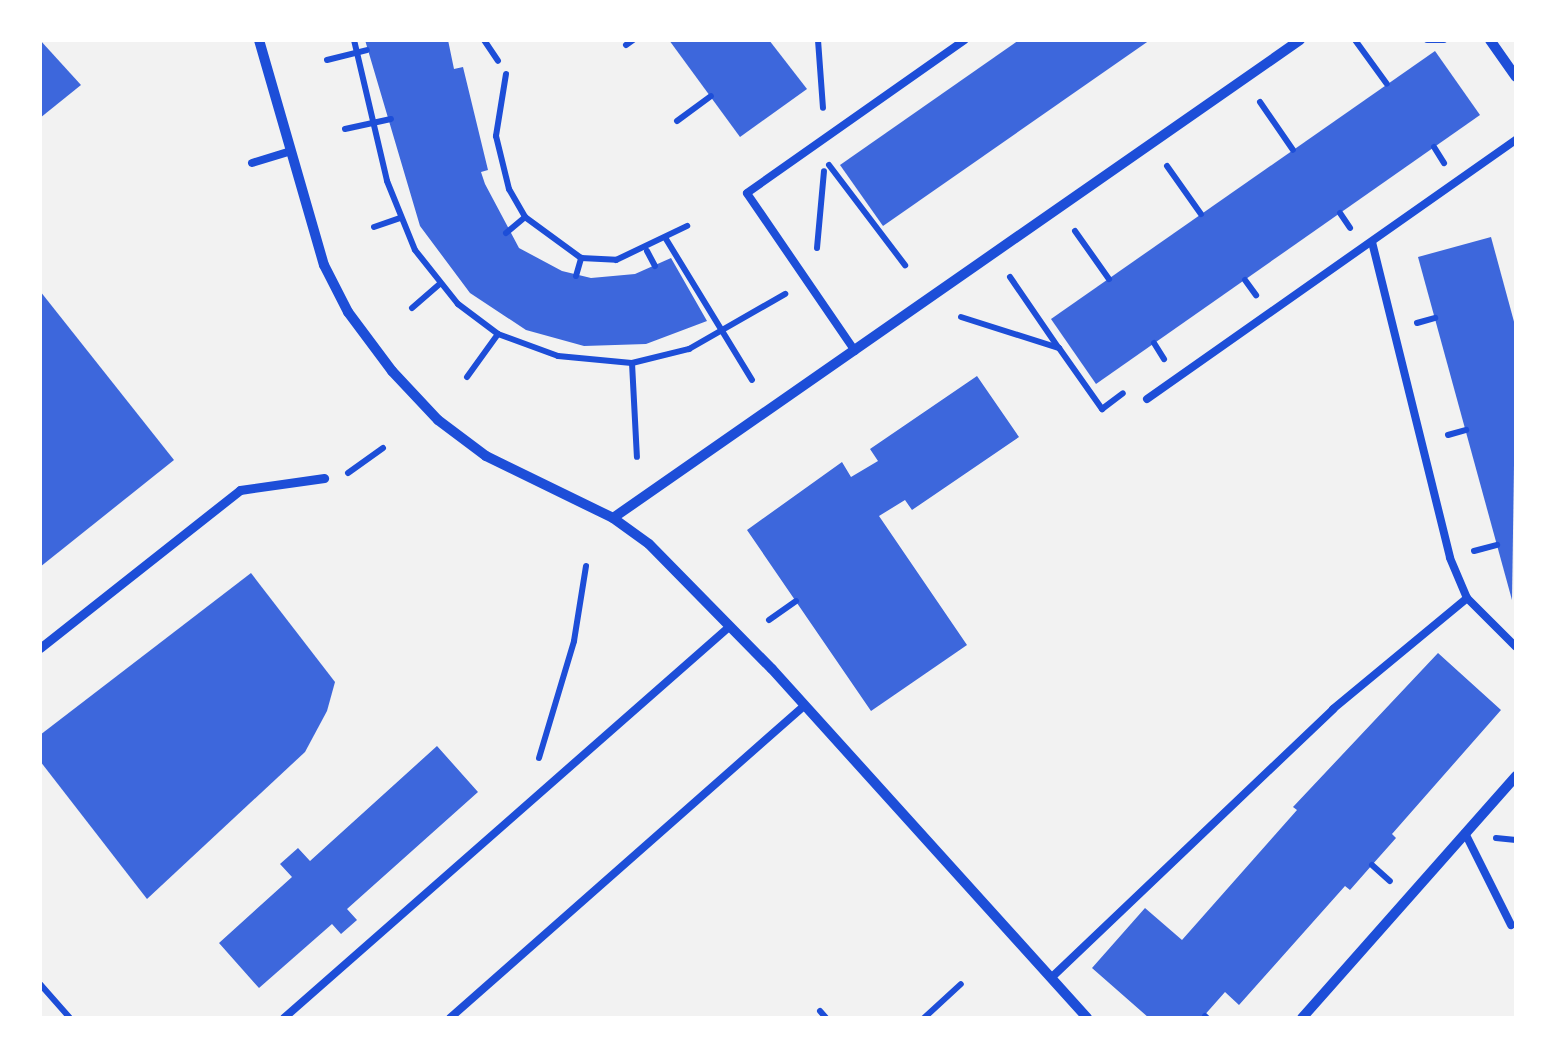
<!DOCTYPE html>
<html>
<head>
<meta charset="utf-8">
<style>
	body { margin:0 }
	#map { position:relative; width:1556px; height:1058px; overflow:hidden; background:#f2f2f2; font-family:Arial,sans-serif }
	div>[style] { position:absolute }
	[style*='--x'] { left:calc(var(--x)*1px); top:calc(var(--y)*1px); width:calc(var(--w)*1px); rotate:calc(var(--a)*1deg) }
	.building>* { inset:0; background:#3d67dc }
	.path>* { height:6px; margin:-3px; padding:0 3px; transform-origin:3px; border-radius:3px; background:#1d4ed8 }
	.service>* { height:8px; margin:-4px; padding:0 4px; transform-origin:4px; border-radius:4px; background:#1d4ed8 }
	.pedestrian>* { height:9px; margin:-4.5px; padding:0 4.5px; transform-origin:4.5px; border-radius:4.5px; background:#1d4ed8 }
	.minor>* { height:10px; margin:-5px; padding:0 5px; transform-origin:5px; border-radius:5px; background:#1d4ed8 }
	span { translate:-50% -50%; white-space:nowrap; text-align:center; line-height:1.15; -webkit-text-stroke:8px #fff; paint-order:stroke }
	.frame { position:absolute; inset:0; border:42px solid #fff; pointer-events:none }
</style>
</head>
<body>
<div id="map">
	<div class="building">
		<div style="clip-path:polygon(40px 40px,81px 85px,40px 118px)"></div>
		<div style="clip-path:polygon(365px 40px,448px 40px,454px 69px,463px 67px,488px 170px,481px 172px,485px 184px,519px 248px,562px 271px,591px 278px,635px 274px,671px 258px,707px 321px,646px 344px,584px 346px,526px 330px,470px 293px,420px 226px)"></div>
		<div style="clip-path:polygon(669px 40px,769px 40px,807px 89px,740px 137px)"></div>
		<div style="clip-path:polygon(1019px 40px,1150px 40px,883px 226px,840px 165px)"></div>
		<div style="clip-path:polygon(1435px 51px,1480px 115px,1096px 384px,1051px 319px)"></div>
		<div style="clip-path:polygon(1491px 237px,1516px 329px,1512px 600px,1418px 257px)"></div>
		<div style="clip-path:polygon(40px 291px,174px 460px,40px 567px)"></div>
		<div style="clip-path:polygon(977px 376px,1019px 437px,912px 510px,905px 500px,879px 516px,967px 645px,871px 711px,747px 530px,842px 462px,851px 477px,878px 461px,870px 449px)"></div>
		<div style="clip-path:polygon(251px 573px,335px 682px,327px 711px,305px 752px,147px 899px,40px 761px,40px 735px)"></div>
		<div style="clip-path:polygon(1438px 653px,1501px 710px,1392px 834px,1396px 838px,1372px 865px,1350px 890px,1345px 886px,1239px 1005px,1225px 992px,1202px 1018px,1149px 1018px,1092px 968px,1145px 908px,1182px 940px,1297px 810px,1293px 807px)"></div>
		<div style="clip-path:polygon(437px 746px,478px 792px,347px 909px,357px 920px,341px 934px,332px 924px,259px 988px,219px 943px,292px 877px,280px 864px,298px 848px,310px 861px)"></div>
	</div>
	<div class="path">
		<div style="--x:354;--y:40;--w:145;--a:76.8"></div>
		<div style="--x:387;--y:181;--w:74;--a:67.9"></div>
		<div style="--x:415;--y:250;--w:69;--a:51.5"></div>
		<div style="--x:458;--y:304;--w:50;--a:36.9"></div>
		<div style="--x:498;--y:334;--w:64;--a:20.1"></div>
		<div style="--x:558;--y:356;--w:74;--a:5.4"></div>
		<div style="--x:632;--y:363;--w:59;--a:-13.8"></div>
		<div style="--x:689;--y:349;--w:111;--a:-29.8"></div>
		<div style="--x:484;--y:40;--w:25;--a:56"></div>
		<div style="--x:818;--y:40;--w:68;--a:85.8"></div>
		<div style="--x:1355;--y:40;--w:54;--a:54"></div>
		<div style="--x:1427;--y:40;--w:17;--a:0"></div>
		<div style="--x:626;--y:45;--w:9;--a:-36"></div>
		<div style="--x:327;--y:60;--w:41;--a:-14"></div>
		<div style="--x:506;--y:74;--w:63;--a:99.2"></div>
		<div style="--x:496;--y:136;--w:55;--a:76.2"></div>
		<div style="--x:509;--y:189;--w:32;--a:60"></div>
		<div style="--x:1260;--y:102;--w:58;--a:55.5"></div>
		<div style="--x:677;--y:121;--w:42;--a:-36.3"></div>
		<div style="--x:345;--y:129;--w:47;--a:-12.3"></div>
		<div style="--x:1434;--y:147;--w:19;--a:58"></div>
		<div style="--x:829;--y:165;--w:126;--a:52.8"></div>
		<div style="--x:1167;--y:166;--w:59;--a:54.7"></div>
		<div style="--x:1340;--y:213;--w:18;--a:56"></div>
		<div style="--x:374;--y:227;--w:28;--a:-19"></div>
		<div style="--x:1075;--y:231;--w:59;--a:54.7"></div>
		<div style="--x:506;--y:233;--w:25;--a:-40"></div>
		<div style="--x:525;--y:217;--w:69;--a:36.2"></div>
		<div style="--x:581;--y:258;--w:35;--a:3"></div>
		<div style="--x:616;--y:260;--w:79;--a:-25.6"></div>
		<div style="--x:666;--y:239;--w:165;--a:58.6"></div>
		<div style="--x:817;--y:248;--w:77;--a:-84.8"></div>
		<div style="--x:647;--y:251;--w:17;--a:62"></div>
		<div style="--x:576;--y:276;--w:19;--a:-74"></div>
		<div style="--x:1010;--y:277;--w:85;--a:55.6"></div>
		<div style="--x:1245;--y:280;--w:19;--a:54"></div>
		<div style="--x:412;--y:308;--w:37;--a:-41"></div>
		<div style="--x:961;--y:317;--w:103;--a:17.6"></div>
		<div style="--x:1059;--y:348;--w:75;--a:54.8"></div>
		<div style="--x:1102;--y:409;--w:26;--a:-37"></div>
		<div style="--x:1417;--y:323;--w:19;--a:-16"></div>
		<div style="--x:1154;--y:343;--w:19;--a:58"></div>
		<div style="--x:632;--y:363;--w:94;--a:87"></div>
		<div style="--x:467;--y:377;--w:53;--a:-54.2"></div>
		<div style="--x:1448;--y:435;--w:19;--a:-16"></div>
		<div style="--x:348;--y:473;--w:43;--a:-35.5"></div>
		<div style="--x:1474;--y:551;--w:24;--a:-15"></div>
		<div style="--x:769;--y:620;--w:33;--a:-35"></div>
		<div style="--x:539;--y:758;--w:122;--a:-73.3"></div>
		<div style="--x:574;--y:641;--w:76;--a:-80.9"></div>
		<div style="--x:1496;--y:838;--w:20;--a:6"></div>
		<div style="--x:1372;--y:865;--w:24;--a:42"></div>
		<div style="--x:40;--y:984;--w:45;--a:48.6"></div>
		<div style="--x:820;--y:1011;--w:9;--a:49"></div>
		<div style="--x:1205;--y:1016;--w:3;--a:45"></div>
		<div style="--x:924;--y:1018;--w:50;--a:-42.6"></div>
	</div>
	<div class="service">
		<div style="--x:252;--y:163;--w:38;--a:-17"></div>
		<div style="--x:1372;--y:242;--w:325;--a:76.1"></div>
		<div style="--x:1450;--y:558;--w:43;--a:67"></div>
		<div style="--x:1467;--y:598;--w:69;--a:45"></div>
		<div style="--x:855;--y:351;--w:191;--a:-124.4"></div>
		<div style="--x:747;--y:193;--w:266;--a:-35.1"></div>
		<div style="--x:1147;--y:399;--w:451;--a:-35.1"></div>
		<div style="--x:1465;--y:833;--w:103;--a:63.4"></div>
		<div style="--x:1051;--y:978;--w:390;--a:-43.6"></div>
		<div style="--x:1333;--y:709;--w:174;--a:-39.6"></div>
		<div style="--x:284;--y:1018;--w:592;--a:-41.3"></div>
		<div style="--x:450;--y:1018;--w:473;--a:-41.4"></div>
	</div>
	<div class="pedestrian">
		<div style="--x:40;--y:648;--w:255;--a:-38.3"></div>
		<div style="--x:240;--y:490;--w:85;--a:-8.1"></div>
	</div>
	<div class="minor">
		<div style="--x:259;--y:40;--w:234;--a:73.9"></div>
		<div style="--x:324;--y:265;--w:53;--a:62.9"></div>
		<div style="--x:348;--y:312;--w:74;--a:53.3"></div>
		<div style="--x:392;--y:371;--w:67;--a:46.8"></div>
		<div style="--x:438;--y:420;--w:60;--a:36.9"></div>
		<div style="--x:486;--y:456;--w:141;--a:26"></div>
		<div style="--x:613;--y:518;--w:44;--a:35.8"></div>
		<div style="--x:649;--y:544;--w:175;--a:45.5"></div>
		<div style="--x:772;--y:669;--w:470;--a:47.9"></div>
		<div style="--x:1490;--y:40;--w:45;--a:54.9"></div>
		<div style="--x:613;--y:518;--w:837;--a:-34.83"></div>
		<div style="--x:1302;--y:1018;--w:323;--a:-48.5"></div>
	</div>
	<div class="frame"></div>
</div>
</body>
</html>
